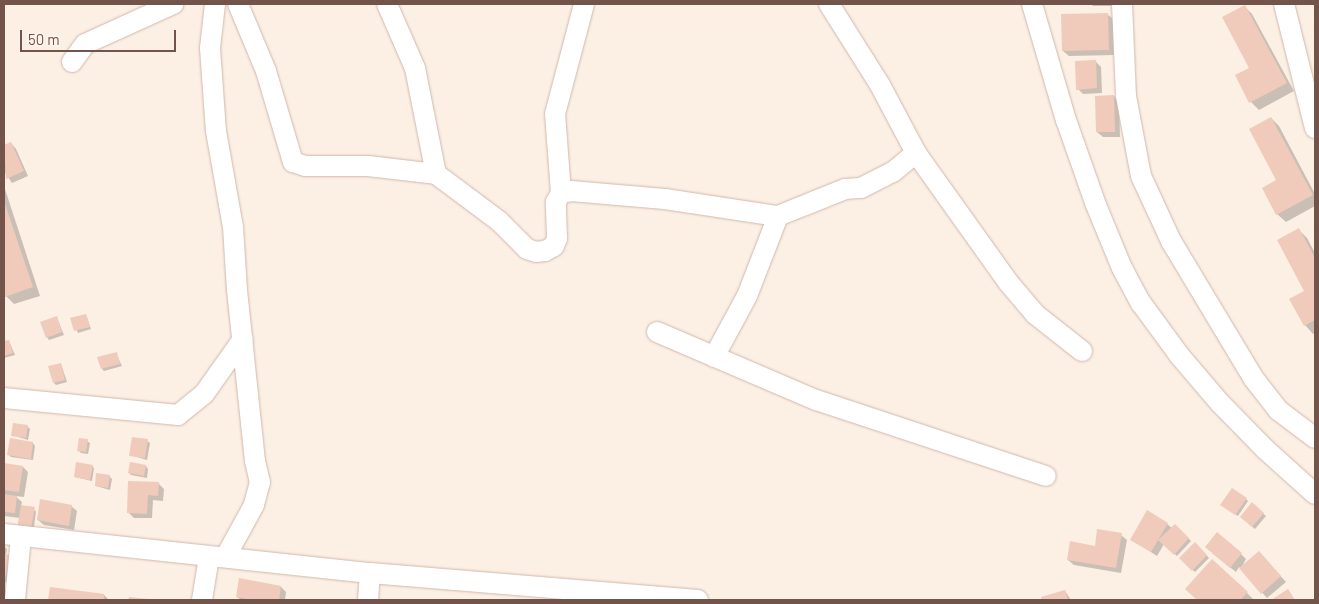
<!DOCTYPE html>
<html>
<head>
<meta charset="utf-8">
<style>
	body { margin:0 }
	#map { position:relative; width:1319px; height:604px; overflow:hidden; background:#fcefe3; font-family:Barlow,sans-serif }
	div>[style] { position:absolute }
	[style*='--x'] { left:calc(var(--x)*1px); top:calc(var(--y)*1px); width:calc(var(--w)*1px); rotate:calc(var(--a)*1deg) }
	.shadow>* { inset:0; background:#0003 }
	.building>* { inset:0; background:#f0cabb }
	.roads { filter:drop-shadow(0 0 1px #cfb8ad) drop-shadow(0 0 1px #cfb8ad) }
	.minor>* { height:20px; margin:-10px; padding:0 10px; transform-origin:10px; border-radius:10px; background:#fff }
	span { translate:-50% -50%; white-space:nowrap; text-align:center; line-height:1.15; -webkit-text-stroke:4px #fff4e9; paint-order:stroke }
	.frame { position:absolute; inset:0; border:5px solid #73544a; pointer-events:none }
	.scale { position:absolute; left:20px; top:30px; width:156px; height:22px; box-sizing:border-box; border:2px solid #73544a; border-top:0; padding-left:6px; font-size:15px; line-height:18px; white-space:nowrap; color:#73544a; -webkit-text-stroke:4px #fff4e9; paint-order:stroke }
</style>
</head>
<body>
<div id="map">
	<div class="shadow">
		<div style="clip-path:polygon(1091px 4px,1113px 4px,1113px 6px,1093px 6px)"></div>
		<div style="clip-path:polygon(1244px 6px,1252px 14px,1294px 91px,1259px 110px,1251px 102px,1251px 68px)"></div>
		<div style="clip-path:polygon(1107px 14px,1113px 19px,1114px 55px,1069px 56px,1063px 51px)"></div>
		<div style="clip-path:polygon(1095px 61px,1101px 67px,1102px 93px,1083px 94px,1078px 89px)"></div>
		<div style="clip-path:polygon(1114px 96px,1119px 102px,1120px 137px,1103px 137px,1097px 132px)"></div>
		<div style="clip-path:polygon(1271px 118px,1279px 126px,1315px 194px,1315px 206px,1286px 222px,1277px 214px,1263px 188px,1277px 180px)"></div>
		<div style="clip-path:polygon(11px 143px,16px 149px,28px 176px,12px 183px,4px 171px,4px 146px)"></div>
		<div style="clip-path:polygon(4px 186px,40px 296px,14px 304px,6px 296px,4px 289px)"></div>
		<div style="clip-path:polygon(1299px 230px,1307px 238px,1315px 253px,1315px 333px,1313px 334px,1305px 325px,1291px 299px,1306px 292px)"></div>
		<div style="clip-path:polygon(86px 315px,91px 329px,78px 333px,72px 319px)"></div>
		<div style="clip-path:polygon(57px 318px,64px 335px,49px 340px,47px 337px)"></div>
		<div style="clip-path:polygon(9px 341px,15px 355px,4px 358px,4px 343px)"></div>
		<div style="clip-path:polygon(116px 354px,122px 366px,104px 371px,102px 369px)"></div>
		<div style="clip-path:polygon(61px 364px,67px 382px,56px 385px,54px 383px)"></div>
		<div style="clip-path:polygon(27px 426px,30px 429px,28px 440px,12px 435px)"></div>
		<div style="clip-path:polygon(87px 441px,90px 443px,88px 454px,81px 453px,78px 450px)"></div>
		<div style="clip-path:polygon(147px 441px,150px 443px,147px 460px,130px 455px)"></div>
		<div style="clip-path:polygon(33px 443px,35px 446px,33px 460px,11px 457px,8px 454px)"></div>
		<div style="clip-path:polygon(4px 464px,23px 467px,28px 472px,24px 497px,15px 496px,22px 502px,21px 506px,36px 511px,33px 534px,20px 518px,4px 516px)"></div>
		<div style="clip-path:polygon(131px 464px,146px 466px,148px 469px,147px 478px,131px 475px,129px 473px)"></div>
		<div style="clip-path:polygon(92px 466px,94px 468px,92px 481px,75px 477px)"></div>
		<div style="clip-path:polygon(109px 476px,112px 479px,110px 490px,96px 486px)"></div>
		<div style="clip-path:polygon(158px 483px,164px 489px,163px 501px,153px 500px,152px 518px,134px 518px,128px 512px)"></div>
		<div style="clip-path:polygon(1246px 499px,1248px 501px,1238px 516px,1224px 507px)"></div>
		<div style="clip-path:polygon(1252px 504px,1266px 516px,1255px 529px,1241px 517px)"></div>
		<div style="clip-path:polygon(71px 506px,77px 511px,74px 530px,44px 525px,38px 520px)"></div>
		<div style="clip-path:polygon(1167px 524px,1172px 528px,1175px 525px,1191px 541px,1177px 556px,1164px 544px,1157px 556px,1131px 539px)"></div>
		<div style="clip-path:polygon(1121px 535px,1127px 540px,1121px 573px,1074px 565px,1068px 560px)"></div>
		<div style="clip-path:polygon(1195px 543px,1209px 558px,1195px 572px,1181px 558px)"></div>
		<div style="clip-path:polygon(4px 546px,7px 549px,6px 555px,9px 556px,10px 583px,4px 582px)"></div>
		<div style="clip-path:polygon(1212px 553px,1241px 554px,1246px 559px,1241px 568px,1264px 558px,1286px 582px,1267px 598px,1239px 567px,1236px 572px)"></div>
		<div style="clip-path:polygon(281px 587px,286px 592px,285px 600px,241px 600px,237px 597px)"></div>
		<div style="clip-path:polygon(51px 588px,104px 595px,109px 600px,49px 600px)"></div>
		<div style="clip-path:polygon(1186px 589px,1247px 593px,1254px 600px,1198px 600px)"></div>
		<div style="clip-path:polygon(1065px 591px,1071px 600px,1043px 600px,1042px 598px)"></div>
	</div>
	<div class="building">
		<div style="clip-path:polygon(1245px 5px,1287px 83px,1249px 103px,1235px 75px,1249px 68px,1222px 17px)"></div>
		<div style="clip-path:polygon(1108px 13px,1109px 50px,1062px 51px,1061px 14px)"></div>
		<div style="clip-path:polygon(1096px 60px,1097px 88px,1076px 90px,1075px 61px)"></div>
		<div style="clip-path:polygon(1114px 95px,1115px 132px,1096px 132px,1095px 96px)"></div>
		<div style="clip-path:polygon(1271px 117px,1313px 195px,1276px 215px,1262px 188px,1276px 180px,1249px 129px)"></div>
		<div style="clip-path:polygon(11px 142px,24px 171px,6px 179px,4px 145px)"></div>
		<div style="clip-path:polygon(4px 201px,33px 287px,5px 297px,4px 293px)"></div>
		<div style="clip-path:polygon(1299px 228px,1315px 258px,1315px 320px,1304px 326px,1289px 299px,1304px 291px,1277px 240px)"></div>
		<div style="clip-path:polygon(86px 314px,90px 327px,74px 331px,70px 318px)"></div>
		<div style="clip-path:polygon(57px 316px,62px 332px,46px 338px,40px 322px)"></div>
		<div style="clip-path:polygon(9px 340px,13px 353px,4px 356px,4px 341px)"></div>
		<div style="clip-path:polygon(117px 352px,120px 364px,101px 369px,97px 357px)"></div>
		<div style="clip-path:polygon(61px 363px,65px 380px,53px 383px,48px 366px)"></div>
		<div style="clip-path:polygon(13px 423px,28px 425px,26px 438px,11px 436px)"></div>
		<div style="clip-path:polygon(132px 437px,148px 439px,145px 458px,129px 456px)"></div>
		<div style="clip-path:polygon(10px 438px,33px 442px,31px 459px,7px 455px)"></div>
		<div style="clip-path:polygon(79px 438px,88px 439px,86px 452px,77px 451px)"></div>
		<div style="clip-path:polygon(76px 462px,93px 465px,90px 480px,74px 477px)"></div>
		<div style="clip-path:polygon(130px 462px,146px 465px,144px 476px,128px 473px)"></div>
		<div style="clip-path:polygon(4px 463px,23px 466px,19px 492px,4px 490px)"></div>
		<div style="clip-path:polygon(96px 473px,110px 475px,108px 488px,95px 486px)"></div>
		<div style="clip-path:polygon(128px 481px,159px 482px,158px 496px,148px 495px,147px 514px,127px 513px)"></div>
		<div style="clip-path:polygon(1232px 488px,1247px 498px,1235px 515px,1220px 505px)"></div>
		<div style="clip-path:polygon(4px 494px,17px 496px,15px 513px,4px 512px)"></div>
		<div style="clip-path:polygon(40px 499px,72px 505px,69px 526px,37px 520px)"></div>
		<div style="clip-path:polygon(1252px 502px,1264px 513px,1252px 527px,1240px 517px)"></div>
		<div style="clip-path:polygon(21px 505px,35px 507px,30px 533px,17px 530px)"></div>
		<div style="clip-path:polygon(1147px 510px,1168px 523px,1151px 552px,1130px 540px)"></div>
		<div style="clip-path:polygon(1175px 524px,1189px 538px,1174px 555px,1158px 540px)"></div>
		<div style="clip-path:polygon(1097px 529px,1122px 533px,1116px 568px,1067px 560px,1070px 541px,1095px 546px)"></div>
		<div style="clip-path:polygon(1217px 532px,1242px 553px,1230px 568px,1205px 547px)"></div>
		<div style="clip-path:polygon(1195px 542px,1207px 555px,1192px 571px,1179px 558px)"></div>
		<div style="clip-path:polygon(1259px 551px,1281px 576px,1261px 594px,1239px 568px)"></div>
		<div style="clip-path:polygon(4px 554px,10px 555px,5px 579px,4px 578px)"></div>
		<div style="clip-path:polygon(1212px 559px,1248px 592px,1240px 600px,1197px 600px,1185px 589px)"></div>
		<div style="clip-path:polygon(239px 578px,281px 586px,279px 600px,254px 600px,236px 597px)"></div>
		<div style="clip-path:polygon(50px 587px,104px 594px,104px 600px,48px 600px)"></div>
		<div style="clip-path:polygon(1288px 589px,1295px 600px,1271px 600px)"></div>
		<div style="clip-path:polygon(1065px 590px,1068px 600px,1042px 600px,1041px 597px)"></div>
		<div style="clip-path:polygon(129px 597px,148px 599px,148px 600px,128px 600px)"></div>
	</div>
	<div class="roads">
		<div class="minor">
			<div style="--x:215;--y:4;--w:44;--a:96.5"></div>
			<div style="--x:210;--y:48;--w:83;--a:85.9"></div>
			<div style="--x:216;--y:131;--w:97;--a:80"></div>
			<div style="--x:233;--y:227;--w:63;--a:86.4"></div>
			<div style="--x:237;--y:290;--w:172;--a:84"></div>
			<div style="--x:255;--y:461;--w:22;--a:77"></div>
			<div style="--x:260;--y:482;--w:24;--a:105"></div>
			<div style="--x:254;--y:505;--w:58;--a:118.8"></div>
			<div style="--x:238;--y:4;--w:73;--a:67.3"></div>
			<div style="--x:266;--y:71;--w:95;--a:73.5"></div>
			<div style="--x:293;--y:162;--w:13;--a:18"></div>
			<div style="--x:305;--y:166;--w:63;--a:0"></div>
			<div style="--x:368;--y:166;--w:68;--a:6.7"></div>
			<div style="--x:436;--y:174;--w:79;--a:36.7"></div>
			<div style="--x:499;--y:221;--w:40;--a:45"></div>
			<div style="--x:527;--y:249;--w:9;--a:18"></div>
			<div style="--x:536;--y:252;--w:9;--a:-6"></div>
			<div style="--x:545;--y:251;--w:10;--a:-29"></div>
			<div style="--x:554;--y:246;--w:9;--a:-69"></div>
			<div style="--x:557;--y:238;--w:36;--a:-92"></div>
			<div style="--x:556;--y:202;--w:10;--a:-61"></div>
			<div style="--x:561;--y:193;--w:10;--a:-11"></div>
			<div style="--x:571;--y:191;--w:94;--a:4.9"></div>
			<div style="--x:665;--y:199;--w:114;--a:8.6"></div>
			<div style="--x:778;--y:216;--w:72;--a:-21.9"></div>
			<div style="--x:845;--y:189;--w:16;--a:-4"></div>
			<div style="--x:861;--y:188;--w:36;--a:-27"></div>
			<div style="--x:893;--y:172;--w:30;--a:-40"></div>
			<div style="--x:387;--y:4;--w:70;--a:66.4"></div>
			<div style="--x:415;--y:68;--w:108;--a:78.8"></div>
			<div style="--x:829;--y:4;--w:96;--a:57.8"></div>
			<div style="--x:880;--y:85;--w:77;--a:62.1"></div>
			<div style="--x:916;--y:153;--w:158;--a:54.5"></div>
			<div style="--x:1008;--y:282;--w:42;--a:49.8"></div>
			<div style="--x:1035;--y:314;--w:60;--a:38.2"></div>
			<div style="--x:1032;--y:4;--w:121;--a:73.7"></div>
			<div style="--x:1066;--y:120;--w:90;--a:70.6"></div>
			<div style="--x:1096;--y:205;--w:68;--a:67.6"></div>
			<div style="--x:1122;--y:268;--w:40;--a:62"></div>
			<div style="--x:1141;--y:303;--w:64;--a:53.8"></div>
			<div style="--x:1179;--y:355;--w:63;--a:49.5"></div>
			<div style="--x:1220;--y:403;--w:64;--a:45.6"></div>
			<div style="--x:1265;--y:449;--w:67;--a:42"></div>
			<div style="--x:1122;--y:4;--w:92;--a:87.5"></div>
			<div style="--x:1126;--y:96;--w:81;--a:79.4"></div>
			<div style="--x:1141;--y:176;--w:72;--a:65.2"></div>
			<div style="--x:1171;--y:241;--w:161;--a:59"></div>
			<div style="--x:1254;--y:379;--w:39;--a:52"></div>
			<div style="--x:1278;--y:410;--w:46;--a:37.1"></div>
			<div style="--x:1284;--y:4;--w:128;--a:76"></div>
			<div style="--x:72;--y:62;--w:22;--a:-54"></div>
			<div style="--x:85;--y:44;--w:97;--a:-24.4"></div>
			<div style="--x:561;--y:193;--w:79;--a:-94.3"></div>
			<div style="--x:555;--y:114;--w:114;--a:-75.2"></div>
			<div style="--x:657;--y:332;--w:173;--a:23.2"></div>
			<div style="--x:816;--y:400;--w:242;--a:18.3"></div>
			<div style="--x:714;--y:357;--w:69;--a:-61.6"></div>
			<div style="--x:747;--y:296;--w:86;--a:-68.8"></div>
			<div style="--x:4;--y:398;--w:175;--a:5.6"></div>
			<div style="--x:178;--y:415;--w:33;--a:-39"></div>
			<div style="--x:204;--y:394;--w:67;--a:-54.7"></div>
			<div style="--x:4;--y:534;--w:368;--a:6.1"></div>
			<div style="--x:370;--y:573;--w:329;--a:4.7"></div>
			<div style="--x:15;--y:600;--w:64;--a:-84.6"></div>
			<div style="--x:202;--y:600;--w:44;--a:-80.8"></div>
			<div style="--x:368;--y:600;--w:27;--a:-86"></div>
		</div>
	</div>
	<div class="frame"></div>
	<div class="scale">50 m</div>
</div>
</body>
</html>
